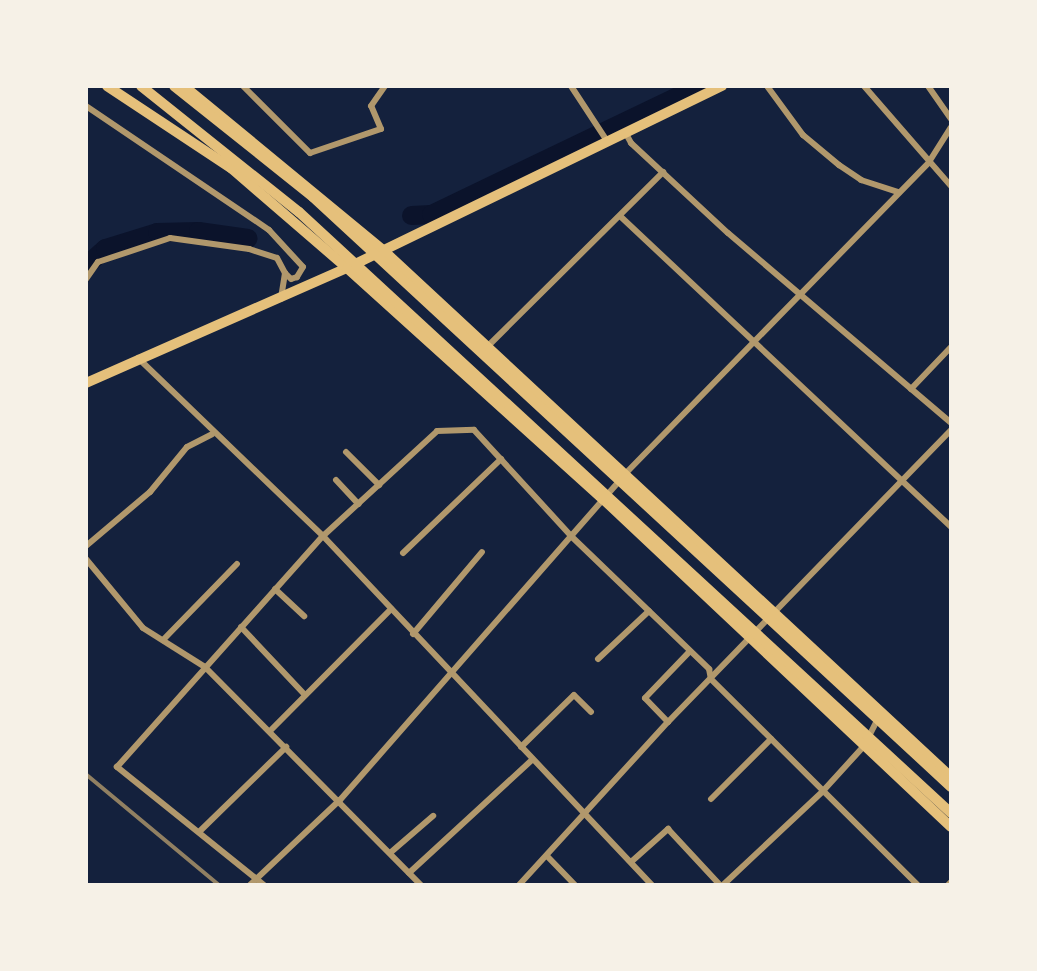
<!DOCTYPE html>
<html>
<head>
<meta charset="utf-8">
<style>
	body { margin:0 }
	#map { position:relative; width:1037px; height:971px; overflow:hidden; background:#14213d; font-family:Quicksand,sans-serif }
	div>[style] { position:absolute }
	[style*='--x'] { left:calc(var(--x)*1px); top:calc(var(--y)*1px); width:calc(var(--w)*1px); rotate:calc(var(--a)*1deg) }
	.river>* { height:19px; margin:-9.5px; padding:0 9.5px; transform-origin:9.5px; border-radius:9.5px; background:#0b132b }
	.minor>* { height:6px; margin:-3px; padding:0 3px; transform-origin:3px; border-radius:3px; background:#b1986c }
	.primary>* { height:10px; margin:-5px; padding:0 5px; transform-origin:5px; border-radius:5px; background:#e5c07b }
	.trunk>* { height:10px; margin:-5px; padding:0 5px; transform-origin:5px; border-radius:5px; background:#e5c07b }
	.motorway>* { height:10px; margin:-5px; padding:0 5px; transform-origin:5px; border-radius:5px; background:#e5c07b }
	.rail>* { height:3.5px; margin:-1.75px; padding:0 1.75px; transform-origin:1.75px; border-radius:1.75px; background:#918062 }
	span { translate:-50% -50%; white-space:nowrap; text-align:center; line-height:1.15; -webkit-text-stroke:6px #f6f1e7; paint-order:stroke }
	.frame { position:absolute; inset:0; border:88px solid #f6f1e7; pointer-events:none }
</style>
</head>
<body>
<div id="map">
	<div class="river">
		<div style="--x:411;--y:215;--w:20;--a:-3"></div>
		<div style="--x:431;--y:214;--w:296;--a:-25.6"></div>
		<div style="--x:86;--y:265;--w:25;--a:-42"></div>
		<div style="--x:105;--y:248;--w:54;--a:-17.1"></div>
		<div style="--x:157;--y:232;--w:41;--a:-1.4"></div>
		<div style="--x:198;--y:231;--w:50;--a:8"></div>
	</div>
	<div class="minor">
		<div style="--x:243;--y:86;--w:95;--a:45"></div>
		<div style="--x:310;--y:153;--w:75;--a:-18.7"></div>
		<div style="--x:381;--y:129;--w:25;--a:-113"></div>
		<div style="--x:371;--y:106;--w:24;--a:-55"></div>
		<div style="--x:571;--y:86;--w:66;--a:56.8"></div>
		<div style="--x:767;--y:86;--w:61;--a:53.7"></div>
		<div style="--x:803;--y:135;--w:47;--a:39.8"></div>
		<div style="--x:839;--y:165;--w:27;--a:34"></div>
		<div style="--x:861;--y:180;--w:40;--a:18"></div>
		<div style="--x:864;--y:86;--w:133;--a:49"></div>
		<div style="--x:928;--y:86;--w:40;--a:55.1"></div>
		<div style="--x:86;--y:106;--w:221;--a:34.1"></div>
		<div style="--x:269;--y:230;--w:50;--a:47.4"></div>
		<div style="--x:303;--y:267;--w:12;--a:121"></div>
		<div style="--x:297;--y:277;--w:6;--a:162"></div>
		<div style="--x:291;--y:279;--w:8;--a:-135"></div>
		<div style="--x:625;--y:132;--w:13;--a:61"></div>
		<div style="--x:631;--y:143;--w:132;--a:42.9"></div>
		<div style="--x:728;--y:233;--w:293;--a:40.4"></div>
		<div style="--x:620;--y:216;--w:454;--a:43.2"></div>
		<div style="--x:86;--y:279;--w:21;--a:-55"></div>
		<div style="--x:98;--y:262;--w:76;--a:-18.4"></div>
		<div style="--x:170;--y:238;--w:80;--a:7.9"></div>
		<div style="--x:249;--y:249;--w:29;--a:18"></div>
		<div style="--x:277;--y:258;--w:17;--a:62"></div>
		<div style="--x:285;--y:273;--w:26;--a:99"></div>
		<div style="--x:488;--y:346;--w:247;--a:-44.8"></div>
		<div style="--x:138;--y:358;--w:257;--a:43.9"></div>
		<div style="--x:323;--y:536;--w:480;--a:46.7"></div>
		<div style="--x:911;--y:389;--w:58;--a:-46.4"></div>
		<div style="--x:346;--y:452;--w:47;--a:45"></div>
		<div style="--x:336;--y:480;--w:33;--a:47"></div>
		<div style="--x:86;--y:546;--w:84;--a:-40.2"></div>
		<div style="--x:150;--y:492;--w:58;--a:-50.6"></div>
		<div style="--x:187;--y:447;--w:28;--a:-27"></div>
		<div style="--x:403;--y:553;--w:136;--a:-43.8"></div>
		<div style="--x:86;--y:559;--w:89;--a:50.4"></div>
		<div style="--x:143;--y:628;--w:73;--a:32.2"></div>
		<div style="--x:205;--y:667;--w:307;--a:45.3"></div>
		<div style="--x:275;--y:589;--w:40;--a:43"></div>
		<div style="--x:241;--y:627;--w:93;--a:46.7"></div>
		<div style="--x:413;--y:634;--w:107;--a:-49.9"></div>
		<div style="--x:163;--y:640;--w:106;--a:-45.8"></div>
		<div style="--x:598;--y:659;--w:70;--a:-43.3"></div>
		<div style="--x:668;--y:722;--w:33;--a:-134"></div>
		<div style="--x:645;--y:698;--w:65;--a:-46.2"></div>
		<div style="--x:270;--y:731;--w:172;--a:-45.2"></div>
		<div style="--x:521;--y:747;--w:74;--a:-44.5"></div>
		<div style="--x:574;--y:695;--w:24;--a:45"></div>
		<div style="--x:711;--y:799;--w:85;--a:-45"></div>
		<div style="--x:199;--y:832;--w:122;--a:-44.3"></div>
		<div style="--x:390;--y:853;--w:57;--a:-40.7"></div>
		<div style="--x:547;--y:856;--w:40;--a:46"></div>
		<div style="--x:631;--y:862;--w:50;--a:-41.7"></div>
		<div style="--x:668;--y:829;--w:76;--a:47.1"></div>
		<div style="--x:409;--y:873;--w:168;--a:-42.6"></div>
		<div style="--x:250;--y:885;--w:124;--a:-43.4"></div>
		<div style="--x:340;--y:800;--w:433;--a:-48.8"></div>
		<div style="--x:625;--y:474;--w:436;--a:-45.7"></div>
		<div style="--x:929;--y:162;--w:41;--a:-57.8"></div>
		<div style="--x:264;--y:885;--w:189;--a:-141.2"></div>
		<div style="--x:117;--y:767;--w:310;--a:-48.3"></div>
		<div style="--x:323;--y:536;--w:155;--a:-42.6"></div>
		<div style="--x:437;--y:431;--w:37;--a:-2"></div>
		<div style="--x:474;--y:430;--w:144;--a:47.5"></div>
		<div style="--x:571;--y:536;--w:192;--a:43.9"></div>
		<div style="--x:709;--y:669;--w:10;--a:79"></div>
		<div style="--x:711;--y:679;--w:292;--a:44.9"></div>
		<div style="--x:519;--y:885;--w:221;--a:-47.6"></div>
		<div style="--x:668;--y:722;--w:407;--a:-45.9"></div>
		<div style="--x:723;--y:885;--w:137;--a:-43.2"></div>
		<div style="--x:823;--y:791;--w:61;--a:-47.7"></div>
		<div style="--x:864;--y:746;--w:31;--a:-63"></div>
		<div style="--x:948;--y:885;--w:4;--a:-45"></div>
	</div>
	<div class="primary">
		<div style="--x:86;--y:383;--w:285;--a:-23.8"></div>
		<div style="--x:347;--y:268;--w:417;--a:-25.9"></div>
	</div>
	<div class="trunk">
		<div style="--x:107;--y:86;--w:149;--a:33.5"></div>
		<div style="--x:231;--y:168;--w:153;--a:40.8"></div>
		<div style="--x:347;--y:268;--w:345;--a:42.1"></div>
		<div style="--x:603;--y:499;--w:478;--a:43.3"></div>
		<div style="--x:184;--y:86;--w:258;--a:39.5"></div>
		<div style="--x:383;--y:250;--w:775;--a:42.86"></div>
	</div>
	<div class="motorway">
		<div style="--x:141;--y:86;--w:202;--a:38.6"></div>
		<div style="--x:299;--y:212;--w:887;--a:42.67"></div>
		<div style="--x:174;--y:86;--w:178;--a:38.6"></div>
		<div style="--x:313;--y:197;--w:869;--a:42.76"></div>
	</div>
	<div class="rail">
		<div style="--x:86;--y:774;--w:173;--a:39.8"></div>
	</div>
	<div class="frame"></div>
</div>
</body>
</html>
